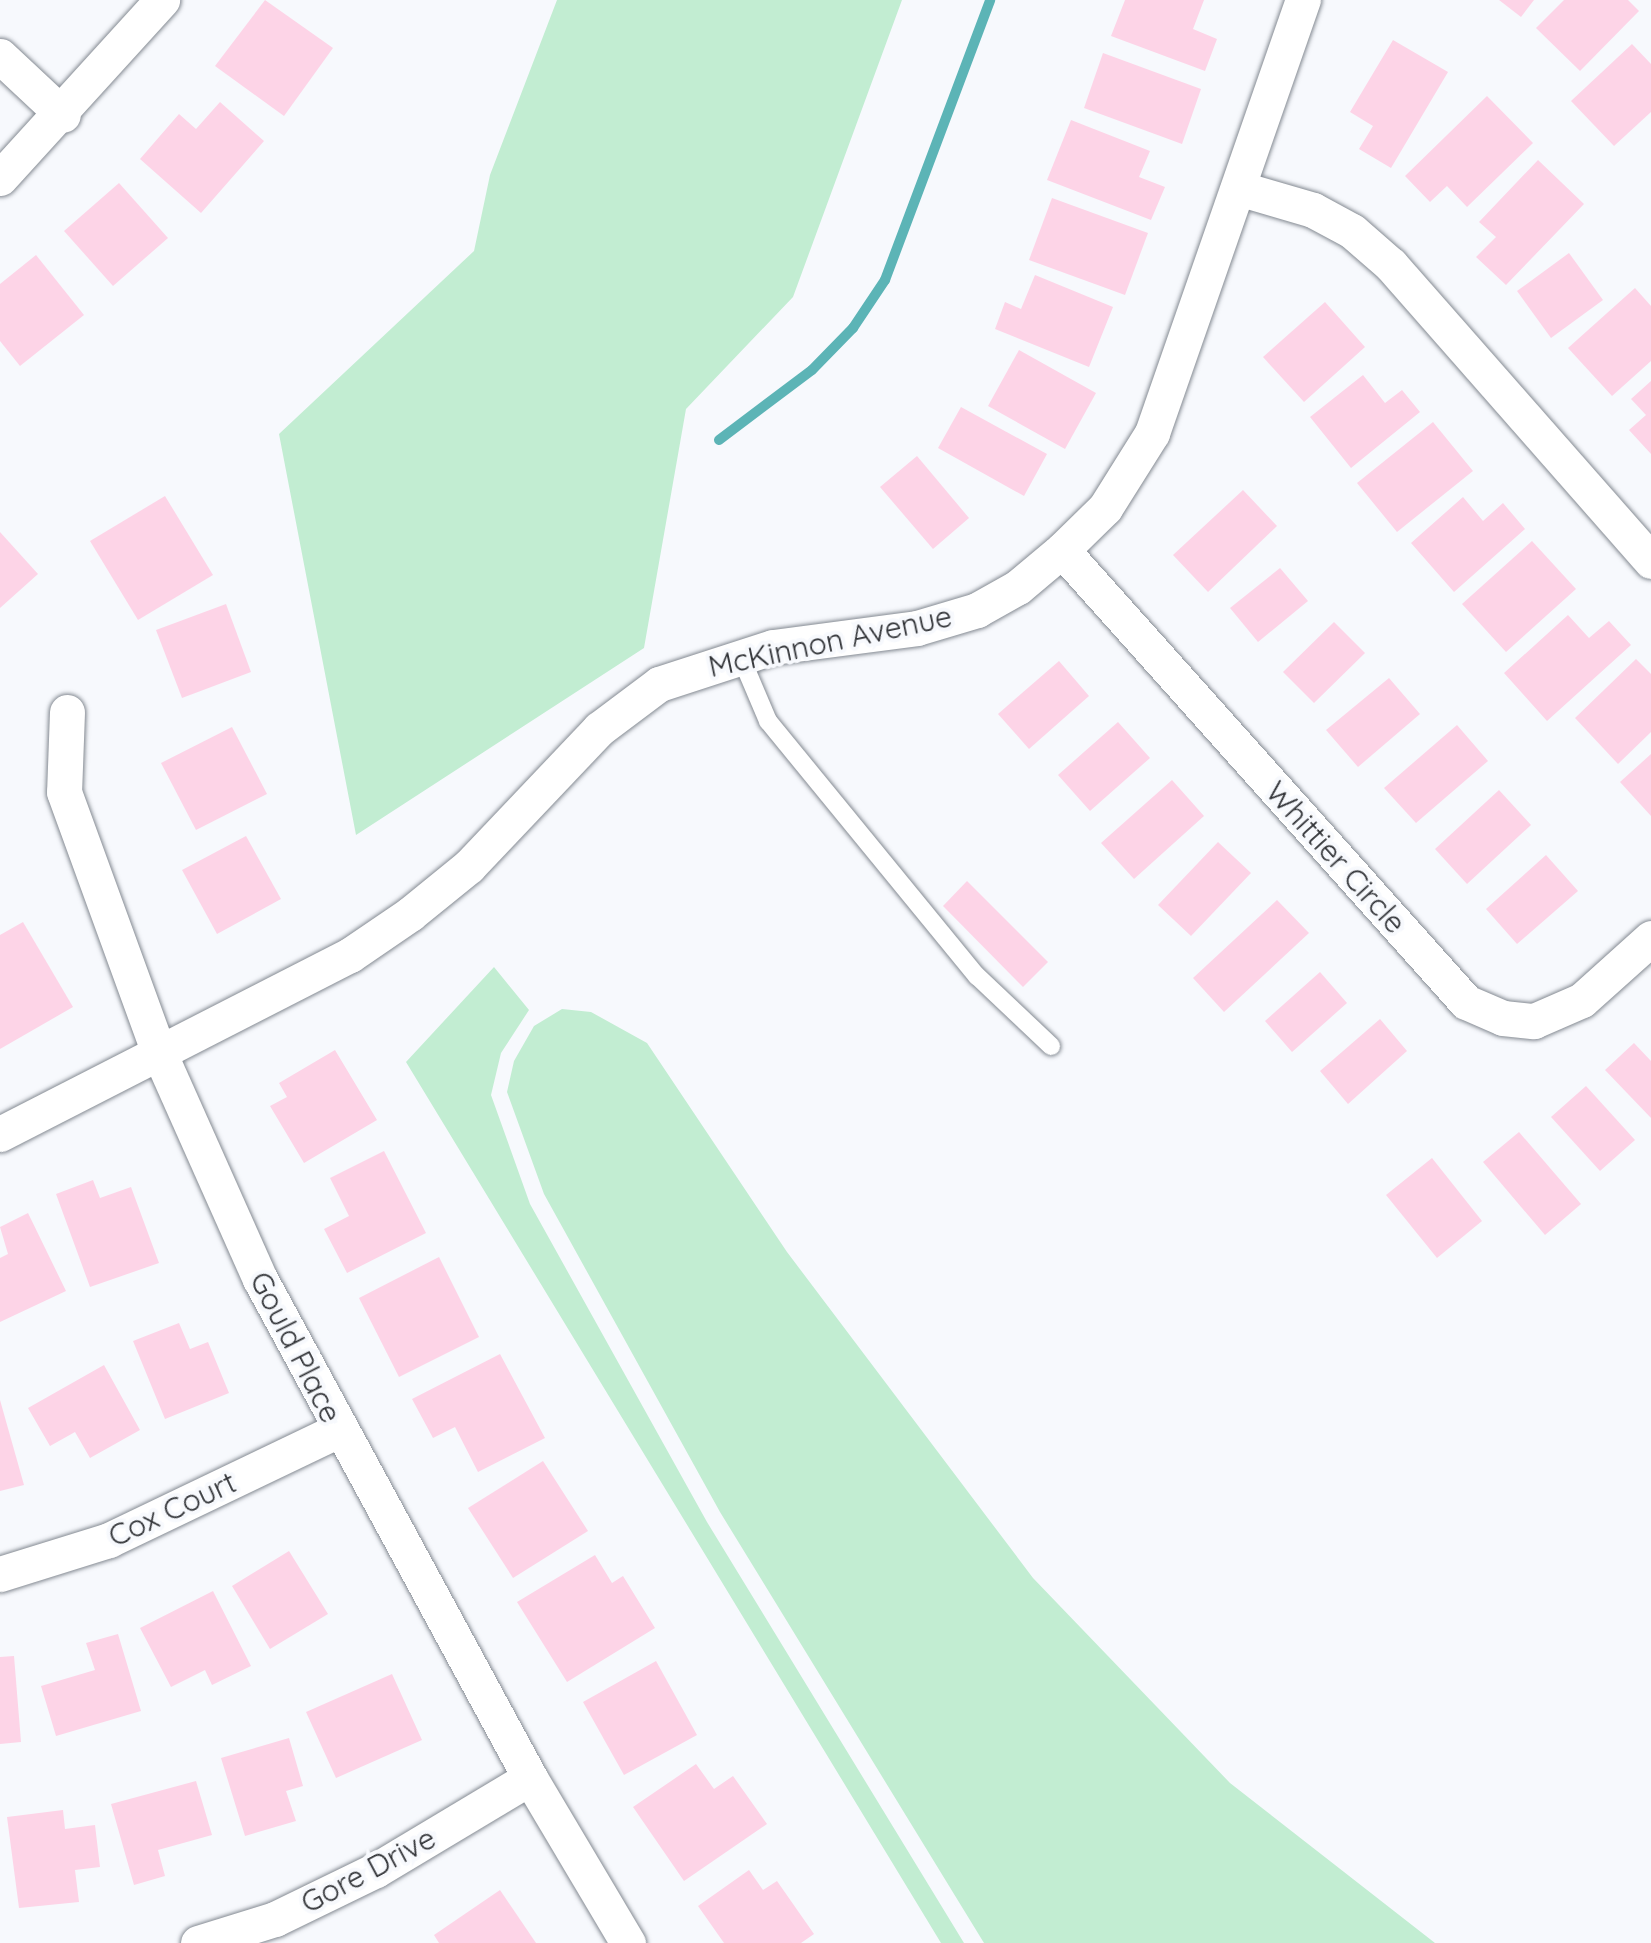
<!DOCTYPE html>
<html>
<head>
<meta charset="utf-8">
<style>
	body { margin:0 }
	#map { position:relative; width:1651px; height:1943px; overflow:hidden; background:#f7f9fd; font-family:Quicksand,sans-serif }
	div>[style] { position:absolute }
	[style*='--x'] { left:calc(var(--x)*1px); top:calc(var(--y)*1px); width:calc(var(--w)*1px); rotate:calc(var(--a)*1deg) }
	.green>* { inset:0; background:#c2edd2 }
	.stream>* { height:10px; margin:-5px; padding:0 5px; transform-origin:5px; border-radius:5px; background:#5cb4b6 }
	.building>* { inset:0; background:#fdd4e7 }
	.roads { filter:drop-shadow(0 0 2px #848a92) drop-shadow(0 0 2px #848a92) }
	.lane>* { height:18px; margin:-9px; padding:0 9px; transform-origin:9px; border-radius:9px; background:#fff }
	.street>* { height:35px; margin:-17.5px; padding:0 17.5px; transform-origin:17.5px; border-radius:17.5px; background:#fff }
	span { translate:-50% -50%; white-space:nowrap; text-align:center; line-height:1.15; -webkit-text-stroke:8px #f7f9fd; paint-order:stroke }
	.street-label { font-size:30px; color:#303236 }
</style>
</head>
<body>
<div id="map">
	<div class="green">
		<div style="clip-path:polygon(557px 0,902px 0,793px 297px,686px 409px,644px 648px,356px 835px,279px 434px,474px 251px,490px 175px)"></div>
		<div style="clip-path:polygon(494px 967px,529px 1010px,501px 1053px,491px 1095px,530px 1204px,707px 1522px,964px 1943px,941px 1943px,406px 1062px)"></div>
		<div style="clip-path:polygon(562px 1009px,591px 1012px,647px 1043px,787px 1252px,1033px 1578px,1230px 1783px,1435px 1943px,984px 1943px,720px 1512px,544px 1194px,507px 1092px,514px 1061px,534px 1026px)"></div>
	</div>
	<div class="stream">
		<div style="--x:719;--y:440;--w:116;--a:-37"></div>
		<div style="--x:812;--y:370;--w:59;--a:-45.7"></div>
		<div style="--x:853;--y:328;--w:58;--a:-56.3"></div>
		<div style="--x:885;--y:280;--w:299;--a:-69.4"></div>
	</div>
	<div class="building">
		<div style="clip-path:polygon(265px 0,333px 48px,284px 116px,215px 66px)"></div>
		<div style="clip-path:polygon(1125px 0,1204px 0,1193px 29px,1217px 39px,1205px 71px,1111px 36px)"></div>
		<div style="clip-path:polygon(1499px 0,1534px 0,1521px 17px)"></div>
		<div style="clip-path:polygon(1564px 0,1628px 0,1639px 11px,1580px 71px,1536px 28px)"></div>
		<div style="clip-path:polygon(1393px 40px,1448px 72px,1391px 168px,1359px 149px,1373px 126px,1350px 112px)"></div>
		<div style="clip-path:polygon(1632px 44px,1651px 64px,1651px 112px,1614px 146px,1571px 101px)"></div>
		<div style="clip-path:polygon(1103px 53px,1201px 89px,1182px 144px,1084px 108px)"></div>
		<div style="clip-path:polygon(1487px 96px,1533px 143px,1467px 207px,1447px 186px,1430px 202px,1405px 176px)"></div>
		<div style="clip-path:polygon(220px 102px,264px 141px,201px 213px,140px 159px,179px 114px,196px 129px)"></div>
		<div style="clip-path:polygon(1071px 120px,1150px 151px,1139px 177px,1165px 187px,1151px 220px,1047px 180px)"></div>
		<div style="clip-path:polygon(1538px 160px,1584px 204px,1506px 285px,1476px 257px,1496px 237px,1479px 222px)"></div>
		<div style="clip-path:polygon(119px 183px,168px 238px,113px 286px,64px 231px)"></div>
		<div style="clip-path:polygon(1052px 198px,1148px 233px,1125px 295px,1029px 260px)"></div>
		<div style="clip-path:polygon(1569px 253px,1603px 300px,1551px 338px,1517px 291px)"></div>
		<div style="clip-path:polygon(36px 255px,84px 315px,20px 366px,0 341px,0 284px)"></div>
		<div style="clip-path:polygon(1035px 275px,1113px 307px,1089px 367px,995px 329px,1005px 302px,1021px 309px)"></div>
		<div style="clip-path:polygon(1635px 288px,1651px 306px,1651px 361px,1612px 396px,1568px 348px)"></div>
		<div style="clip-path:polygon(1325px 302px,1365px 347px,1304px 402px,1263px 357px)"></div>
		<div style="clip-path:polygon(1019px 350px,1096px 393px,1065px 449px,988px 406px)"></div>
		<div style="clip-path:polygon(1363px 375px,1385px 403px,1402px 390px,1420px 412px,1351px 468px,1310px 417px)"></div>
		<div style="clip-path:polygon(1651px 381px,1651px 454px,1629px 430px,1646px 415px,1631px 399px)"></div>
		<div style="clip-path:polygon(961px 407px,1047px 454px,1024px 496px,938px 448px)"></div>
		<div style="clip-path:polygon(1433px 422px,1473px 471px,1397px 532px,1357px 483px)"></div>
		<div style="clip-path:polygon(917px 456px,969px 518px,933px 549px,880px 487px)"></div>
		<div style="clip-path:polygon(1243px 490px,1277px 526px,1208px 592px,1173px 555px)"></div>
		<div style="clip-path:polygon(165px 496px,213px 575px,138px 620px,90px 541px)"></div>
		<div style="clip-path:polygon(1463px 497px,1483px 521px,1503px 503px,1525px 529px,1454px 592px,1411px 543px)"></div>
		<div style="clip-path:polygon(0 532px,38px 574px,0 608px)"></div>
		<div style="clip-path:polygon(1532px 541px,1576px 589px,1506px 652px,1462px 604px)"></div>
		<div style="clip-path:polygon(1280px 568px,1308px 601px,1258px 642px,1230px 608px)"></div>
		<div style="clip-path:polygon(226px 604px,251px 672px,182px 698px,156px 630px)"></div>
		<div style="clip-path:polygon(1568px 615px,1589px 638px,1609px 621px,1631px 645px,1547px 721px,1504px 673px)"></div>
		<div style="clip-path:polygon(1334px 622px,1365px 653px,1314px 703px,1283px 672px)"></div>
		<div style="clip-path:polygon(1636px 659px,1651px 674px,1651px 732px,1618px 764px,1575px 718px)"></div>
		<div style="clip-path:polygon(1059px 661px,1089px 696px,1029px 749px,998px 714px)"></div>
		<div style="clip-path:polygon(1389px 678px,1420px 714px,1358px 767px,1326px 730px)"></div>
		<div style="clip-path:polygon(1118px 722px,1150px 758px,1090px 811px,1058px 775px)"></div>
		<div style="clip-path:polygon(1457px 725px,1488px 761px,1416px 823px,1384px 788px)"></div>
		<div style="clip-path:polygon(232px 727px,267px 794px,196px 830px,161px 763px)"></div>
		<div style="clip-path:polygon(1651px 754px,1651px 816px,1620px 782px)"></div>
		<div style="clip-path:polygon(1172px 780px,1204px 816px,1134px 879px,1101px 843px)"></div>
		<div style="clip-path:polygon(1499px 790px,1531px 825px,1467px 884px,1435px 849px)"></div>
		<div style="clip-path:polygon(246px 836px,281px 899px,217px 934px,182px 870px)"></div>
		<div style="clip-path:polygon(1218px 842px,1251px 873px,1191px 936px,1158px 905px)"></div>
		<div style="clip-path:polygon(1546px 855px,1578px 891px,1517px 944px,1486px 909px)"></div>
		<div style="clip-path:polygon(967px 881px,1048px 962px,1023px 987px,943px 906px)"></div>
		<div style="clip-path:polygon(1277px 900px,1309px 933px,1224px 1012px,1193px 978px)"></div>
		<div style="clip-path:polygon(23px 922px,73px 1007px,0 1049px,0 935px)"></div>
		<div style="clip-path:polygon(1320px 972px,1347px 1003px,1292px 1052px,1265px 1021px)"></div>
		<div style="clip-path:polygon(1380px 1019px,1407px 1051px,1348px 1104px,1320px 1071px)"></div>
		<div style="clip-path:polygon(1634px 1043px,1651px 1061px,1651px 1118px,1605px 1070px)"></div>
		<div style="clip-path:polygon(335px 1050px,377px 1120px,304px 1163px,270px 1106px,287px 1097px,279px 1083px)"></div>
		<div style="clip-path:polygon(1586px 1086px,1635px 1140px,1600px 1171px,1551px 1117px)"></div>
		<div style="clip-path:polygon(1519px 1132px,1581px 1204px,1545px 1235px,1483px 1162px)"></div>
		<div style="clip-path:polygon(384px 1151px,426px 1233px,347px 1273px,324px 1229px,349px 1216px,330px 1178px)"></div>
		<div style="clip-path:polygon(1432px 1158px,1482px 1221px,1437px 1258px,1386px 1195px)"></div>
		<div style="clip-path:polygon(93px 1180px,100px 1198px,131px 1187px,159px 1263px,90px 1287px,56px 1194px)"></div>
		<div style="clip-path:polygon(28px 1213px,66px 1291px,0 1322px,0 1258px,8px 1254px,0 1227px)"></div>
		<div style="clip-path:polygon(439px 1257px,479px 1337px,399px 1377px,359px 1298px)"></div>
		<div style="clip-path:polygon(179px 1323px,190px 1349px,208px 1342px,229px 1393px,165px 1419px,133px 1341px)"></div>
		<div style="clip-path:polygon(500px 1354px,545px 1438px,478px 1472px,455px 1427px,433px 1438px,412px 1399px)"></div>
		<div style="clip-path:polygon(104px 1365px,140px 1430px,90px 1458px,75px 1432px,50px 1446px,28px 1408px)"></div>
		<div style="clip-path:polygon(0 1400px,24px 1485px,0 1491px)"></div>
		<div style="clip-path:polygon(543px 1461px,588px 1531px,513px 1578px,468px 1508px)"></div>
		<div style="clip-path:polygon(289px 1551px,328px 1614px,270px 1649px,232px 1586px)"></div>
		<div style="clip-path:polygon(595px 1555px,612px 1583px,623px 1576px,655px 1628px,567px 1682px,517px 1602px)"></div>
		<div style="clip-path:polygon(213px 1591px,251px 1666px,212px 1685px,205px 1670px,171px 1687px,140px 1628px)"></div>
		<div style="clip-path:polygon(118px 1634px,141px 1711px,56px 1736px,41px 1686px,95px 1670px,86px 1643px)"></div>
		<div style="clip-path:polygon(14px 1656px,21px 1742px,0 1744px,0 1657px)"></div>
		<div style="clip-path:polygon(656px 1661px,697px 1735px,624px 1775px,583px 1702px)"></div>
		<div style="clip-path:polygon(392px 1674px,422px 1740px,336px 1778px,306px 1712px)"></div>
		<div style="clip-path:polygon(289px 1738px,303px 1786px,286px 1791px,296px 1821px,245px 1836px,221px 1758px)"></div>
		<div style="clip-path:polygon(696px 1764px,714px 1789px,733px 1776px,767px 1824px,684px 1881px,633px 1807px)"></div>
		<div style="clip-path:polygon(196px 1781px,212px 1835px,158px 1850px,165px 1876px,134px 1885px,111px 1804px)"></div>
		<div style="clip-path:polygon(63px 1810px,65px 1829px,95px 1825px,100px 1867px,75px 1870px,79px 1902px,19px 1908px,7px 1817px)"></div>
		<div style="clip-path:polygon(749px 1870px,763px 1890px,777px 1881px,814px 1934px,801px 1943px,724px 1943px,698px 1906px)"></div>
		<div style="clip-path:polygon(500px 1890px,536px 1943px,439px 1943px,434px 1935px)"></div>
	</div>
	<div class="roads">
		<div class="lane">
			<div style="--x:740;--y:655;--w:72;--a:67"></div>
			<div style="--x:768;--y:721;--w:330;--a:50.7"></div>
			<div style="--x:977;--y:976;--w:102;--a:43.4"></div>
		</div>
		<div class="street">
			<div style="--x:0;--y:56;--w:86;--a:43.1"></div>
			<div style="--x:0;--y:178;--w:241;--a:-47.7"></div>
			<div style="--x:1238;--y:188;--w:78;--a:16.3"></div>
			<div style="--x:1313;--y:210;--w:44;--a:28.3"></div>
			<div style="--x:1352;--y:231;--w:52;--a:41.1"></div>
			<div style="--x:1391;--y:265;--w:394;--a:48.7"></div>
			<div style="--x:1062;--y:550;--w:606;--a:48.21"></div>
			<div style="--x:1466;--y:1002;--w:40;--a:23.4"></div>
			<div style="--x:1503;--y:1018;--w:31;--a:6"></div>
			<div style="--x:1534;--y:1021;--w:52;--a:-23.6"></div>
			<div style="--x:1582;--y:1000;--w:93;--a:-41.9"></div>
			<div style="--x:67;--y:712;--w:80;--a:92.1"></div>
			<div style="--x:64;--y:792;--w:275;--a:70"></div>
			<div style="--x:158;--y:1050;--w:251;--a:66"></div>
			<div style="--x:260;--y:1279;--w:567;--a:61.58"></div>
			<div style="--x:530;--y:1778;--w:192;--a:59.3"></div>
			<div style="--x:0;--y:1134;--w:393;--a:-27.1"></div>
			<div style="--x:350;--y:955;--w:73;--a:-34.3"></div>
			<div style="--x:410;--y:914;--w:76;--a:-39.1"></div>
			<div style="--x:469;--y:866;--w:189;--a:-46.5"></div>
			<div style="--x:599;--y:729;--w:75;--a:-36.9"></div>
			<div style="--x:659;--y:684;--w:120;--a:-18"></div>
			<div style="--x:773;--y:647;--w:145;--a:-7.5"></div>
			<div style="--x:917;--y:628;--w:63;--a:-16.7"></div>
			<div style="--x:977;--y:610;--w:47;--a:-29.3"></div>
			<div style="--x:1018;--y:587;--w:57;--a:-40.1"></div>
			<div style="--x:1062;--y:550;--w:60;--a:-44.3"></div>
			<div style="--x:1105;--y:508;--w:89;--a:-57.9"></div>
			<div style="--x:1152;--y:433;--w:459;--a:-70.8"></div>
			<div style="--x:0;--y:1574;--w:114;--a:-17.3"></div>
			<div style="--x:109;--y:1540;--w:255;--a:-25.6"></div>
			<div style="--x:198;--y:1943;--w:81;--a:-17.3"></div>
			<div style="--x:275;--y:1919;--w:112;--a:-25.9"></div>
			<div style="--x:376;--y:1870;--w:179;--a:-30.9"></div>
		</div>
	</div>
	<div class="street-label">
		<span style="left:830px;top:641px;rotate:-12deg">McKinnon Avenue</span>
		<span style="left:1336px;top:857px;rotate:48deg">Whittier Circle</span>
		<span style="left:296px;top:1347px;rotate:63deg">Gould Place</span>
		<span style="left:172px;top:1509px;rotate:-25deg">Cox Court</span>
		<span style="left:368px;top:1870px;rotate:-28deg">Gore Drive</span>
	</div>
</div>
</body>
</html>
